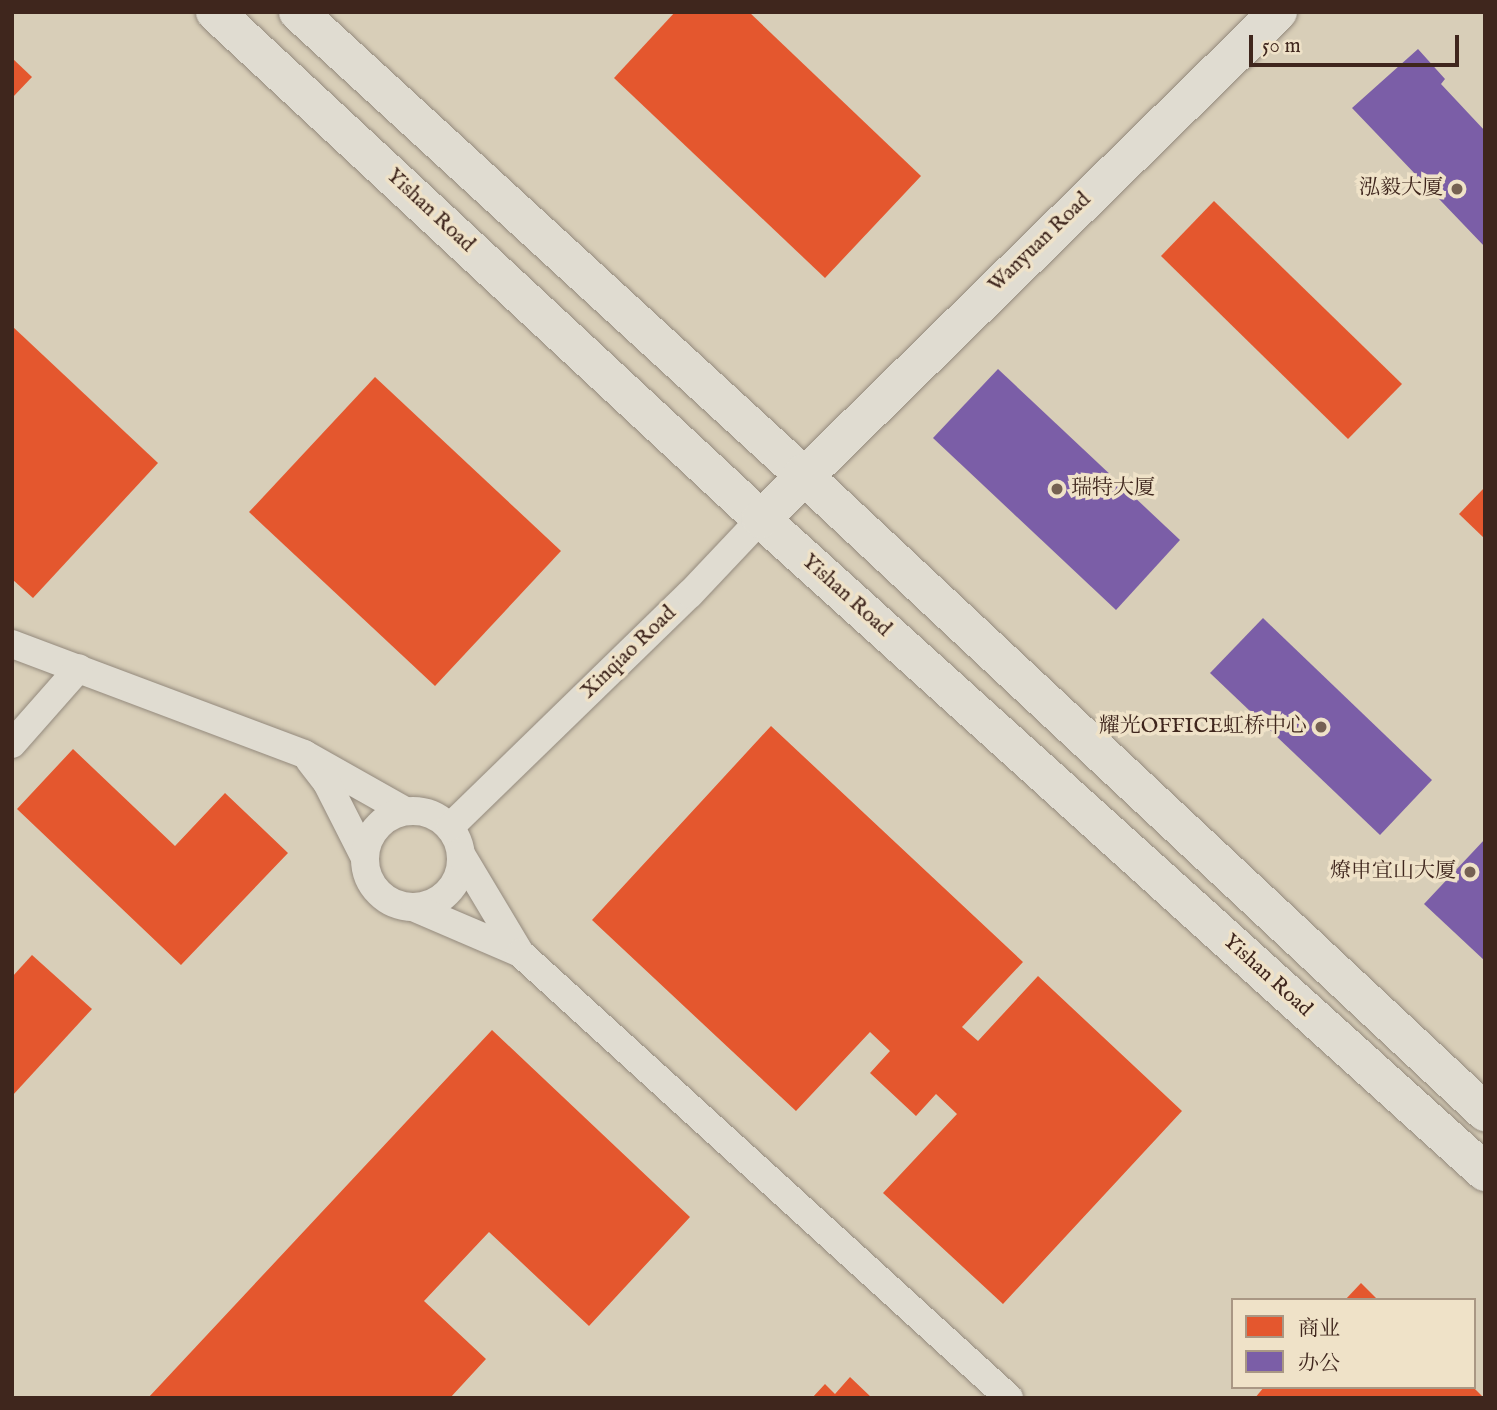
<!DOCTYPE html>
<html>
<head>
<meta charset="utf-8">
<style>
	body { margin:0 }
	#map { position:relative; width:1497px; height:1410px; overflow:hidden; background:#d8ceb8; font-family:"IM FELL English","Noto Serif SC",serif }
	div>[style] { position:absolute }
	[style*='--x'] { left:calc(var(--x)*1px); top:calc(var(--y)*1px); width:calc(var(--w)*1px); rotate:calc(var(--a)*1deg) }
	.shops>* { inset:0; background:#e4572e }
	.offices>* { inset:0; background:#7b5ea7 }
	.roads { filter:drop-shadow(0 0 2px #948a7d) drop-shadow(0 0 2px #948a7d) }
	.street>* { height:28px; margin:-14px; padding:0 14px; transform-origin:14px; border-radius:14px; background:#e0dcd1 }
	.street>.ring { margin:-14px; padding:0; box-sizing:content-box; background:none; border:28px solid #e0dcd1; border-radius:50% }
	.secondary>* { height:38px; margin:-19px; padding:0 19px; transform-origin:19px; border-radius:19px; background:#e0dcd1 }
	.dots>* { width:19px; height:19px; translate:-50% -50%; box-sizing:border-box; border:4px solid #efe2c8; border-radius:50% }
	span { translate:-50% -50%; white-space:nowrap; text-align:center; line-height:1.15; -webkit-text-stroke:7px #efe2c8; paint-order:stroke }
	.poi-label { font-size:21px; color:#3f261d }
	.right { translate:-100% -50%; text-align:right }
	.left { translate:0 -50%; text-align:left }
	.street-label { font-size:21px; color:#3f261d }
	.frame { position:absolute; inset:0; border:14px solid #3f261d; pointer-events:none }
	.legend { position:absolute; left:1231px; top:1298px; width:245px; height:91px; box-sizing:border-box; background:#efe2c8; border:2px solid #a99784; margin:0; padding:9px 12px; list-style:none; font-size:21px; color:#3f261d }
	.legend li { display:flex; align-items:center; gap:14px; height:35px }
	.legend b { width:35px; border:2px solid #a99784 }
	.scale { position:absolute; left:1249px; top:35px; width:210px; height:32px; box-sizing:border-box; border:4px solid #3f261d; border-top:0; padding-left:9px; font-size:21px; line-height:24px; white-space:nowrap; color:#3f261d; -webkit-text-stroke:5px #efe2c8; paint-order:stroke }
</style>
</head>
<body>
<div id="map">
	<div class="shops">
		<div style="clip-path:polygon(675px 12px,749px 12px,921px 176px,825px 278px,614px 78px)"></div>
		<div style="clip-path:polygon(12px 58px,32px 77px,12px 98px)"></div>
		<div style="clip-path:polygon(1214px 201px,1402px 384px,1348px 439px,1161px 256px)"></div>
		<div style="clip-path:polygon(12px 326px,158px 463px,33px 598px,12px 579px)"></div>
		<div style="clip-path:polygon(375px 377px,561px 551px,435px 686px,249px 512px)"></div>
		<div style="clip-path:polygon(1485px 487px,1485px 539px,1459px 514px)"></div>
		<div style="clip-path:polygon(771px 726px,1023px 962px,962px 1027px,978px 1041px,1038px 976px,1182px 1111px,1003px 1304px,883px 1193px,957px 1114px,936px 1094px,916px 1116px,870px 1073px,890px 1051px,870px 1032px,796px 1111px,592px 920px)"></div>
		<div style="clip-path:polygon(73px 749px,175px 846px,225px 793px,288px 853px,181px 965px,17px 809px)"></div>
		<div style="clip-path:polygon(32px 955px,92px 1009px,12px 1096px,12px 977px)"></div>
		<div style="clip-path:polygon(492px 1030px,690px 1217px,589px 1326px,489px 1232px,424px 1301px,486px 1359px,450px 1398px,148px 1398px)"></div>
		<div style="clip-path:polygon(1361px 1283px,1378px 1300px,1345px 1300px)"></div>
		<div style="clip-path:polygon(850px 1377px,872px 1398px,812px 1398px,825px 1384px,835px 1394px)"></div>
		<div style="clip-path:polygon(1264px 1387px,1473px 1387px,1484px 1398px,1255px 1398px)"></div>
	</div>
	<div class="offices">
		<div style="clip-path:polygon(1418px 49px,1445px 79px,1441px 84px,1485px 131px,1485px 247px,1352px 108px)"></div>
		<div style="clip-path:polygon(998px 369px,1180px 540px,1116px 610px,933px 438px)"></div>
		<div style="clip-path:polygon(1263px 618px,1432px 780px,1380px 835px,1210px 673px)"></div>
		<div style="clip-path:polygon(1485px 839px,1485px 961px,1424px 904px)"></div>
	</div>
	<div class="roads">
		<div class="street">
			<div style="--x:12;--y:644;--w:312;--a:20.6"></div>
			<div style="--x:304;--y:754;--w:116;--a:29.4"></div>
			<div style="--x:12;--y:744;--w:101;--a:-48.6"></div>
			<div style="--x:310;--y:761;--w:28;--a:52"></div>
			<div style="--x:327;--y:783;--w:84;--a:63.1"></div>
			<div class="ring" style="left:365px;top:811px;width:68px;height:68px"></div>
			<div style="--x:450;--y:827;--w:334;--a:-44.2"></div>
			<div style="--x:690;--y:594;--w:103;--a:-46.6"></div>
			<div style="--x:415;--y:908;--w:114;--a:23.2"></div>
			<div style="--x:520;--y:953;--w:113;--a:-120.9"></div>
			<div style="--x:520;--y:953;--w:661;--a:42.3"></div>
		</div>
		<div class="secondary">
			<div style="--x:215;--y:12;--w:745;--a:42.88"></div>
			<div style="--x:761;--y:519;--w:975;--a:42.05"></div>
			<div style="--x:298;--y:12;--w:684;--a:42.51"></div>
			<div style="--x:802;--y:474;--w:935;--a:43.05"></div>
			<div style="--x:761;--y:519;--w:724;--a:-44.44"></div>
		</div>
	</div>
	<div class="dots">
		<div style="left:1457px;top:189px;background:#756153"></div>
		<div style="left:1057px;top:489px;background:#756153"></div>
		<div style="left:1321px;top:727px;background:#756153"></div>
		<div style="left:1470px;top:872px;background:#756153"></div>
	</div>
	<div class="poi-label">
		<span class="right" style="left:1443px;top:189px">泓毅大厦</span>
		<span class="left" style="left:1071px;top:489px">瑞特大厦</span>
		<span class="right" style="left:1307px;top:727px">耀光OFFICE虹桥中心</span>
		<span class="right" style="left:1456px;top:872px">燎申宜山大厦</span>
	</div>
	<div class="street-label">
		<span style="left:430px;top:211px;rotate:43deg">Yishan Road</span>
		<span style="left:1040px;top:243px;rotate:-44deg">Wanyuan Road</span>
		<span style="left:846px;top:596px;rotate:42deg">Yishan Road</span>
		<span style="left:629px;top:653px;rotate:-44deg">Xinqiao Road</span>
		<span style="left:1267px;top:976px;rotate:42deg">Yishan Road</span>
	</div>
	<div class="frame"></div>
	<ul class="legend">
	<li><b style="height:19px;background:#e4572e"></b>商业</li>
	<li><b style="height:19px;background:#7b5ea7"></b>办公</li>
	</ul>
	<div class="scale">50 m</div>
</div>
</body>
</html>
